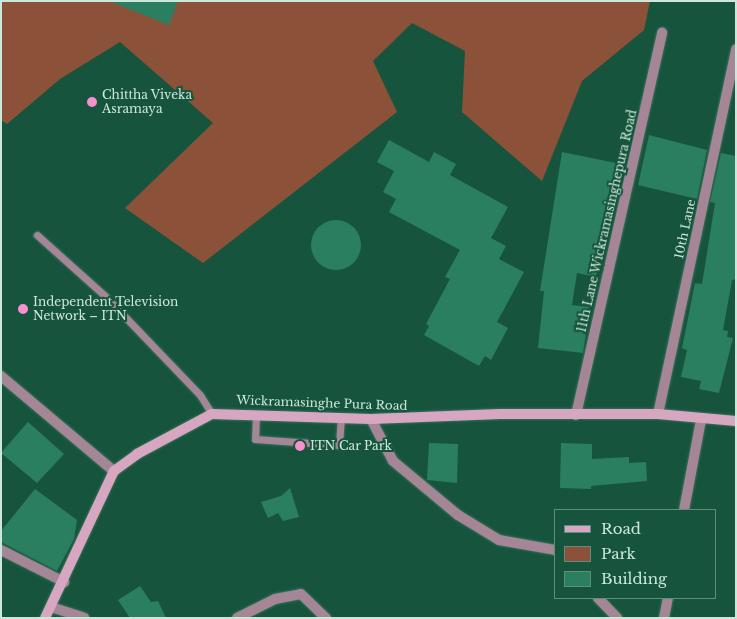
<!DOCTYPE html>
<html>
<head>
<meta charset="utf-8">
<style>
	body { margin:0 }
	#map { position:relative; width:737px; height:619px; overflow:hidden; background:#17543d; font-family:"Libre Baskerville",serif }
	div>[style] { position:absolute }
	[style*='--x'] { left:calc(var(--x)*1px); top:calc(var(--y)*1px); width:calc(var(--w)*1px); rotate:calc(var(--a)*1deg) }
	.green>* { inset:0; background:#8b5239 }
	.building>* { inset:0; background:#2a7f60 }
	.round { border-radius:50% }
	.roads { filter:drop-shadow(0 0 1px #3b725c) drop-shadow(0 0 1px #3b725c) }
	.lane>* { height:7px; margin:-3.5px; padding:0 3.5px; transform-origin:3.5px; border-radius:3.5px; background:#a48696 }
	.street>* { height:10px; margin:-5px; padding:0 5px; transform-origin:5px; border-radius:5px; background:#a48696 }
	.secondary>* { height:10px; margin:-5px; padding:0 5px; transform-origin:5px; border-radius:5px; background:#d7a7c2 }
	.dots>* { width:14px; height:14px; translate:-50% -50%; box-sizing:border-box; border:2px solid #17543d; border-radius:50% }
	span { translate:-50% -50%; white-space:nowrap; text-align:center; line-height:1.15; -webkit-text-stroke:4px #17543d; paint-order:stroke }
	.poi-label { font-size:12px; color:#cbe8da }
	.left { translate:0 -50%; text-align:left }
	.street-label { font-size:12px; color:#cbe8da }
	.frame { position:absolute; inset:0; border:2px solid #cbe8da; pointer-events:none }
	.legend { position:absolute; left:554px; top:509px; width:162px; height:90px; box-sizing:border-box; background:#17543d; border:1px solid #5f8f7c; margin:0; padding:6px 9px; list-style:none; font-size:15px; color:#cbe8da }
	.legend li { display:flex; align-items:center; gap:10px; height:25px }
	.legend b { width:25px; border:1px solid #5f8f7c }
</style>
</head>
<body>
<div id="map">
	<div class="green">
		<div style="clip-path:polygon(1px 1px,650px 1px,644px 30px,582px 81px,542px 181px,462px 112px,465px 51px,412px 23px,373px 61px,397px 112px,203px 263px,125px 208px,213px 123px,120px 42px,60px 79px,7px 124px,1px 120px)"></div>
	</div>
	<div class="building">
		<div style="clip-path:polygon(109px 1px,178px 1px,169px 25px)"></div>
		<div style="clip-path:polygon(649px 135px,707px 150px,697px 199px,638px 185px)"></div>
		<div style="clip-path:polygon(389px 140px,429px 162px,434px 152px,456px 164px,450px 175px,508px 207px,491px 238px,506px 246px,499px 259px,524px 272px,497px 322px,508px 328px,491px 360px,485px 356px,479px 366px,424px 335px,429px 326px,426px 324px,450px 279px,445px 277px,460px 250px,389px 212px,396px 199px,383px 192px,394px 171px,377px 162px)"></div>
		<div style="clip-path:polygon(562px 152px,616px 163px,601px 226px,596px 277px,577px 273px,572px 305px,590px 307px,583px 353px,538px 348px,544px 291px,540px 291px)"></div>
		<div style="clip-path:polygon(721px 153px,736px 156px,736px 279px,732px 280px,723px 330px,728px 331px,727px 337px,733px 338px,719px 393px,699px 389px,701px 381px,681px 377px,687px 350px,682px 348px,695px 283px,702px 284px,715px 203px,710px 202px)"></div>
		<div class="round" style="left:311px;top:220px;width:50px;height:50px"></div>
		<div style="clip-path:polygon(28px 422px,64px 454px,37px 483px,1px 453px)"></div>
		<div style="clip-path:polygon(429px 443px,458px 444px,457px 483px,427px 480px)"></div>
		<div style="clip-path:polygon(561px 443px,592px 444px,592px 459px,629px 457px,629px 463px,646px 462px,647px 481px,591px 486px,591px 489px,560px 488px)"></div>
		<div style="clip-path:polygon(290px 488px,299px 517px,283px 521px,278px 513px,268px 518px,261px 502px,281px 496px)"></div>
		<div style="clip-path:polygon(35px 489px,77px 520px,74px 539px,57px 571px,1px 542px,1px 531px)"></div>
		<div style="clip-path:polygon(140px 586px,151px 602px,158px 601px,166px 618px,130px 618px,118px 600px)"></div>
	</div>
	<div class="roads">
		<div class="lane">
			<div style="--x:37;--y:235;--w:93;--a:41.9"></div>
			<div style="--x:106;--y:297;--w:136;--a:46.2"></div>
			<div style="--x:200;--y:395;--w:22;--a:58"></div>
			<div style="--x:256;--y:414;--w:25;--a:92"></div>
			<div style="--x:255;--y:439;--w:84;--a:4.1"></div>
			<div style="--x:339;--y:445;--w:27;--a:-86"></div>
		</div>
		<div class="street">
			<div style="--x:1;--y:376;--w:148;--a:40.1"></div>
			<div style="--x:658;--y:414;--w:373;--a:-77.9"></div>
			<div style="--x:576;--y:415;--w:392;--a:-77.3"></div>
			<div style="--x:371;--y:419;--w:47;--a:62.4"></div>
			<div style="--x:393;--y:461;--w:85;--a:39.7"></div>
			<div style="--x:458;--y:515;--w:48;--a:31.4"></div>
			<div style="--x:499;--y:540;--w:58;--a:10"></div>
			<div style="--x:684;--y:510;--w:92;--a:-79.3"></div>
			<div style="--x:1;--y:550;--w:71;--a:26.9"></div>
			<div style="--x:598;--y:598;--w:28;--a:46"></div>
			<div style="--x:51;--y:607;--w:35;--a:18"></div>
			<div style="--x:237;--y:618;--w:42;--a:-26.6"></div>
			<div style="--x:275;--y:599;--w:26;--a:-11"></div>
			<div style="--x:301;--y:594;--w:35;--a:44"></div>
			<div style="--x:664;--y:618;--w:20;--a:-79"></div>
		</div>
		<div class="secondary">
			<div style="--x:45;--y:618;--w:162;--a:-64.9"></div>
			<div style="--x:114;--y:471;--w:29;--a:-36"></div>
			<div style="--x:137;--y:454;--w:85;--a:-28.1"></div>
			<div style="--x:212;--y:414;--w:159;--a:1.8"></div>
			<div style="--x:371;--y:419;--w:129;--a:-2.2"></div>
			<div style="--x:500;--y:414;--w:158;--a:0"></div>
			<div style="--x:658;--y:414;--w:78;--a:5.1"></div>
		</div>
	</div>
	<div class="dots">
		<div style="left:92px;top:102px;background:#f790cd"></div>
		<div style="left:23px;top:309px;background:#f790cd"></div>
		<div style="left:300px;top:446px;background:#f790cd"></div>
	</div>
	<div class="poi-label">
		<span class="left" style="left:102px;top:102px">Chittha Viveka<br>Asramaya</span>
		<span class="left" style="left:33px;top:309px">Independent Television<br>Network – ITN</span>
		<span class="left" style="left:310px;top:446px">ITN Car Park</span>
	</div>
	<div class="street-label">
		<span style="left:607px;top:221px;rotate:-77deg">11th Lane Wickramasinghepura Road</span>
		<span style="left:685px;top:229px;rotate:-78deg">10th Lane</span>
		<span style="left:322px;top:403px;rotate:2deg">Wickramasinghe Pura Road</span>
	</div>
	<div class="frame"></div>
	<ul class="legend">
	<li><b style="height:6px;background:#d7a7c2"></b>Road</li>
	<li><b style="height:14px;background:#8b5239"></b>Park</li>
	<li><b style="height:14px;background:#2a7f60"></b>Building</li>
	</ul>
</div>
</body>
</html>
